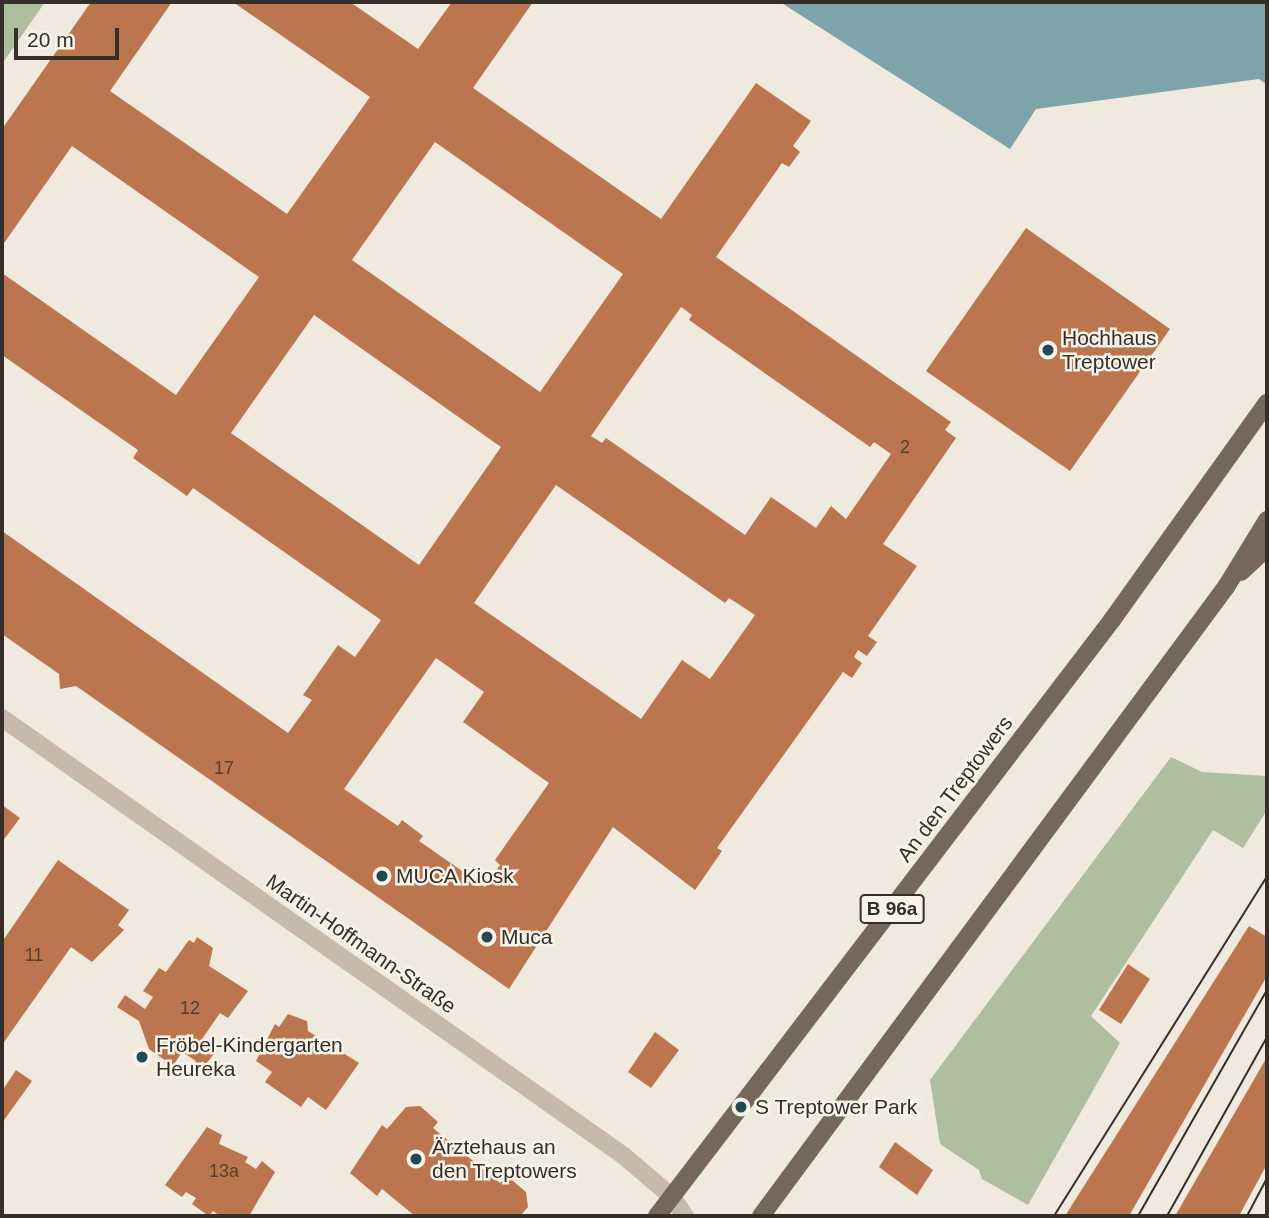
<!DOCTYPE html>
<html>
<head>
<meta charset="utf-8">
<style>
	body { margin:0 }
	#map { position:relative; width:1269px; height:1218px; overflow:hidden; background:#f0e9dd; font-family:Arial,sans-serif }
	div>[style] { position:absolute }
	[style*='--x'] { left:calc(var(--x)*1px); top:calc(var(--y)*1px); width:calc(var(--w)*1px); rotate:calc(var(--a)*1deg) }
	.green>* { inset:0; background:#afbe9e }
	.water>* { inset:0; background:#7ea4ab }
	.building>* { inset:0; background:#bc764f }
	.street>* { height:18px; margin:-9px; padding:0 9px; transform-origin:9px; border-radius:9px; background:#c7baaa }
	.primary>* { height:18px; margin:-9px; padding:0 9px; transform-origin:9px; border-radius:9px; background:#76675b }
	.tram>* { height:2px; margin:-1px; padding:0 1px; transform-origin:1px; border-radius:1px; background:#352e29 }
	.dots>* { width:19px; height:19px; translate:-50% -50%; box-sizing:border-box; border:4px solid #f8f3e9; border-radius:50% }
	span { translate:-50% -50%; white-space:nowrap; text-align:center; line-height:1.15; -webkit-text-stroke:5px #f8f3e9; paint-order:stroke }
	.number-label { font-size:18px; color:#574032 }
	.number-label span { -webkit-text-stroke-width:0 }
	.shield-label span { padding:2px 5px; background:#f8f3e9; border:2px solid; border-radius:5px; -webkit-text-stroke-width:0 }
	.shield-label { font-size:19px; color:#352e29; font-weight:700 }
	.poi-label { font-size:21px; color:#352e29 }
	.left { translate:0 -50%; text-align:left }
	.street-label { font-size:21px; color:#352e29 }
	.frame { position:absolute; inset:0; border:4px solid #352e29; pointer-events:none }
	.scale { position:absolute; left:14px; top:28px; width:105px; height:32px; box-sizing:border-box; border:4px solid #352e29; border-top:0; padding-left:9px; font-size:21px; line-height:24px; white-space:nowrap; color:#352e29; -webkit-text-stroke:5px #f8f3e9; paint-order:stroke }
</style>
</head>
<body>
<div id="map">
	<div class="green">
		<div style="clip-path:polygon(2px 2px,45px 2px,2px 64px)"></div>
		<div style="clip-path:polygon(1171px 757px,1202px 772px,1267px 776px,1267px 810px,1243px 848px,1213px 830px,1091px 1016px,1120px 1043px,1028px 1205px,982px 1179px,979px 1170px,940px 1144px,930px 1080px)"></div>
	</div>
	<div class="water">
		<div style="clip-path:polygon(780px 2px,1267px 2px,1267px 85px,1259px 79px,1036px 109px,1010px 149px)"></div>
	</div>
	<div class="building">
		<div style="clip-path:polygon(evenodd,91px 2px,172px 2px,110px 91px,287px 214px,370px 97px,233px 2px,350px 2px,418px 49px,452px 2px,533px 2px,473px 88px,661px 219px,756px 83px,811px 121px,793px 146px,800px 152px,789px 167px,782px 163px,716px 257px,951px 422px,945px 430px,956px 438px,883px 544px,917px 566px,868px 636px,877px 642px,867px 656px,858px 650px,854px 657px,862px 663px,852px 678px,843px 672px,717px 848px,722px 851px,695px 890px,613px 827px,509px 989px,76px 686px,60px 689px,59px 674px,2px 634px,2px 531px,288px 733px,312px 700px,303px 695px,338px 645px,355px 657px,381px 620px,193px 488px,187px 496px,133px 458px,138px 450px,2px 355px,2px 273px,176px 395px,259px 277px,72px 146px,2px 246px,2px 129px,91px 2px,435px 142px,623px 274px,540px 392px,352px 260px,435px 142px,91px 2px,681px 307px,692px 315px,689px 320px,870px 447px,874px 442px,891px 454px,846px 519px,831px 506px,816px 528px,771px 497px,745px 535px,606px 438px,602px 443px,591px 436px,681px 307px,91px 2px,314px 315px,501px 447px,419px 565px,231px 433px,314px 315px,91px 2px,556px 485px,725px 603px,729px 598px,755px 615px,710px 679px,682px 660px,641px 719px,474px 603px,556px 485px,91px 2px,436px 658px,484px 692px,463px 722px,549px 783px,495px 860px,500px 865px,485px 887px,419px 841px,423px 836px,402px 820px,398px 826px,344px 789px,436px 658px)"></div>
		<div style="clip-path:polygon(1026px 228px,1170px 329px,1070px 471px,926px 371px)"></div>
		<div style="clip-path:polygon(2px 805px,20px 818px,2px 842px)"></div>
		<div style="clip-path:polygon(58px 860px,129px 910px,118px 925px,124px 930px,92px 962px,71px 947px,4px 1042px,2px 942px)"></div>
		<div style="clip-path:polygon(1249px 926px,1267px 937px,1267px 976px,1129px 1216px,1065px 1216px)"></div>
		<div style="clip-path:polygon(197px 937px,213px 948px,209px 966px,248px 991px,228px 1018px,220px 1013px,202px 1039px,217px 1050px,196px 1077px,189px 1072px,196px 1061px,182px 1052px,173px 1066px,149px 1049px,139px 1021px,117px 1007px,125px 995px,145px 1009px,153px 997px,143px 991px,159px 968px,166px 972px,189px 940px,194px 943px)"></div>
		<div style="clip-path:polygon(1128px 964px,1150px 979px,1121px 1024px,1099px 1010px)"></div>
		<div style="clip-path:polygon(288px 1014px,307px 1021px,308px 1031px,359px 1063px,326px 1110px,308px 1097px,301px 1107px,265px 1082px,272px 1072px,256px 1061px,275px 1024px,279px 1027px)"></div>
		<div style="clip-path:polygon(655px 1032px,679px 1050px,651px 1088px,628px 1072px)"></div>
		<div style="clip-path:polygon(1267px 1057px,1267px 1164px,1239px 1216px,1175px 1216px)"></div>
		<div style="clip-path:polygon(16px 1070px,32px 1081px,2px 1123px,2px 1091px)"></div>
		<div style="clip-path:polygon(420px 1106px,438px 1122px,433px 1128px,500px 1183px,507px 1176px,526px 1192px,528px 1207px,520px 1216px,415px 1216px,382px 1189px,377px 1196px,350px 1173px,382px 1125px,387px 1129px,406px 1107px)"></div>
		<div style="clip-path:polygon(207px 1127px,222px 1135px,219px 1144px,248px 1157px,245px 1162px,256px 1169px,262px 1161px,275px 1172px,249px 1216px,220px 1216px,213px 1211px,209px 1216px,192px 1204px,196px 1198px,186px 1192px,182px 1197px,165px 1185px)"></div>
		<div style="clip-path:polygon(895px 1142px,933px 1170px,917px 1195px,879px 1167px)"></div>
	</div>
	<div class="street">
		<div style="--x:2;--y:718;--w:761;--a:35.15"></div>
		<div style="--x:624;--y:1156;--w:63;--a:40.5"></div>
		<div style="--x:672;--y:1197;--w:23;--a:56"></div>
	</div>
	<div class="primary">
		<div style="--x:1241;--y:572;--w:35;--a:-43"></div>
		<div style="--x:657;--y:1216;--w:750;--a:-52.64"></div>
		<div style="--x:1112;--y:620;--w:267;--a:-54.5"></div>
		<div style="--x:761;--y:1216;--w:782;--a:-53.53"></div>
		<div style="--x:1226;--y:587;--w:79;--a:-58.5"></div>
	</div>
	<div class="tram">
		<div style="--x:1054;--y:1216;--w:401;--a:-57.9"></div>
		<div style="--x:1138;--y:1216;--w:260;--a:-60.3"></div>
		<div style="--x:1167;--y:1216;--w:205;--a:-60.8"></div>
		<div style="--x:1247;--y:1216;--w:43;--a:-62.2"></div>
	</div>
	<div class="dots">
		<div style="left:1048px;top:350px;background:#224a53"></div>
		<div style="left:382px;top:876px;background:#224a53"></div>
		<div style="left:487px;top:937px;background:#224a53"></div>
		<div style="left:142px;top:1057px;background:#224a53"></div>
		<div style="left:741px;top:1107px;background:#224a53"></div>
		<div style="left:416px;top:1159px;background:#224a53"></div>
	</div>
	<div class="number-label">
		<span style="left:905px;top:447px">2</span>
		<span style="left:224px;top:768px">17</span>
		<span style="left:34px;top:955px">11</span>
		<span style="left:190px;top:1008px">12</span>
		<span style="left:224px;top:1171px">13a</span>
	</div>
	<div class="shield-label">
		<span style="left:892px;top:909px">B 96a</span>
	</div>
	<div class="poi-label">
		<span class="left" style="left:1062px;top:350px">Hochhaus<br>Treptower</span>
		<span class="left" style="left:396px;top:876px">MUCA Kiosk</span>
		<span class="left" style="left:501px;top:937px">Muca</span>
		<span class="left" style="left:156px;top:1057px">Fröbel-Kindergarten<br>Heureka</span>
		<span class="left" style="left:755px;top:1107px">S Treptower Park</span>
		<span class="left" style="left:432px;top:1159px">Ärztehaus an<br>den Treptowers</span>
	</div>
	<div class="street-label">
		<span style="left:955px;top:789px;rotate:-53deg">An den Treptowers</span>
		<span style="left:361px;top:944px;rotate:35deg">Martin-Hoffmann-Straße</span>
	</div>
	<div class="frame"></div>
	<div class="scale">20 m</div>
</div>
</body>
</html>
